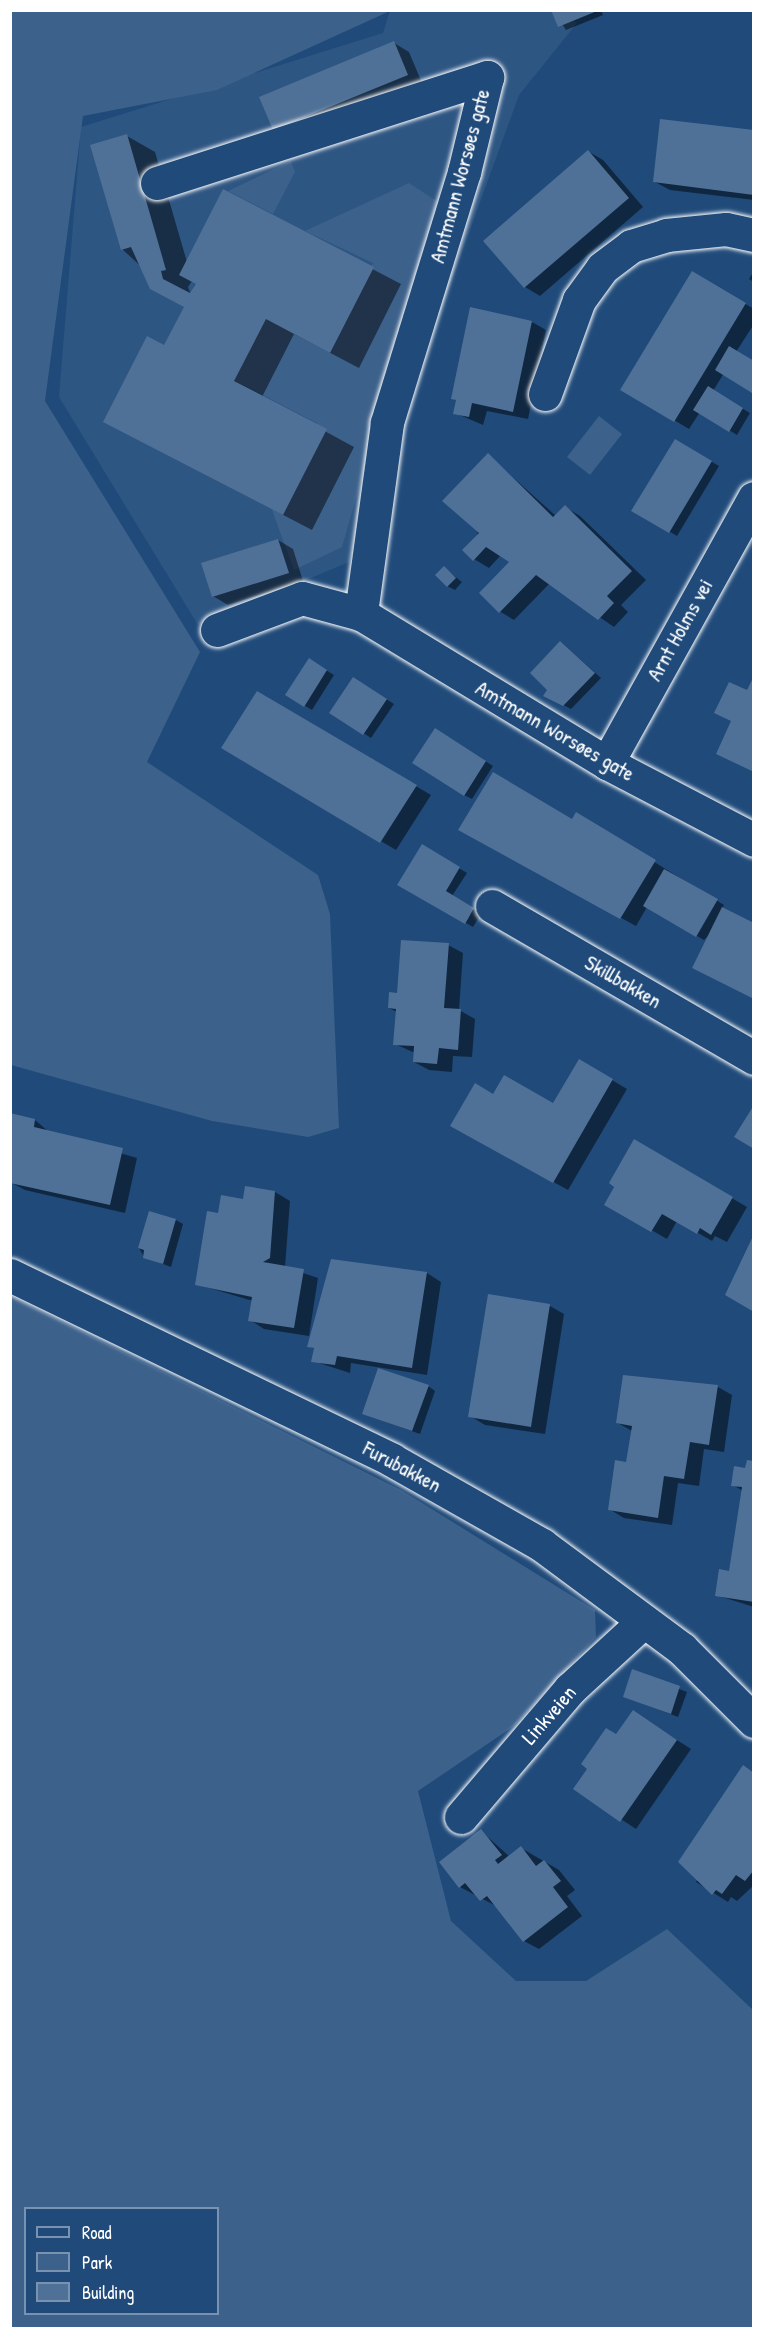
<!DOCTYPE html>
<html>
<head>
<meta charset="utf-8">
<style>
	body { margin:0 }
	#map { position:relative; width:764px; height:2339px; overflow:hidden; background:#1f4a7a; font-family:"Patrick Hand",sans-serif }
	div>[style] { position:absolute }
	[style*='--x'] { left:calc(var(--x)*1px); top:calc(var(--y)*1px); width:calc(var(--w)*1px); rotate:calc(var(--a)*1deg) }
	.built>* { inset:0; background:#2e5683 }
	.green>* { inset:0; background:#3c618b }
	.shadow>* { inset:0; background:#0007 }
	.building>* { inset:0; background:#507197 }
	.roads { filter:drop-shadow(0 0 2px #fff) drop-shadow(0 0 2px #fff) }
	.minor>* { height:33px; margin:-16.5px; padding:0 16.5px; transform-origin:16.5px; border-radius:16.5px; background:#1f4a7a }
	span { translate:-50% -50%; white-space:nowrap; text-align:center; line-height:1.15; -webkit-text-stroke:4.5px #1f4a7a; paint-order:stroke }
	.street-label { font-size:21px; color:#fff }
	.frame { position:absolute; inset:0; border:12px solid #fff; pointer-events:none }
	.legend { position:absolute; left:24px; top:2207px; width:195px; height:108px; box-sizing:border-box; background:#1f4a7a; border:2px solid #7992af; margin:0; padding:8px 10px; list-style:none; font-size:18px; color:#fff }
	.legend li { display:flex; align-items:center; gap:12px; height:30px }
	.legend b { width:30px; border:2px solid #7992af }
</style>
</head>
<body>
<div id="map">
	<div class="built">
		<div style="clip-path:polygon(390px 11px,560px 11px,577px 23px,519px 95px,349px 562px,198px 625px,59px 397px,81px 127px,383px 33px)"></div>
	</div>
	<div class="green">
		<div style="clip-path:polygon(10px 11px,390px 11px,217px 90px,83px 116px,45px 401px,200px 652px,147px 762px,318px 875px,330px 914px,339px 1128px,308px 1137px,212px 1121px,11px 1065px)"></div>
		<div style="clip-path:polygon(291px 161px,295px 172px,273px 214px,228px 191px)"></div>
		<div style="clip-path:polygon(409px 183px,441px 204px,342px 547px,294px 570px,272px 510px,317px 423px,220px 373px,254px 309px,327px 347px,373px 263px,305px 231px)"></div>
		<div style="clip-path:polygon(599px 416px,622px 434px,590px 475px,567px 457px)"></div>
		<div style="clip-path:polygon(evenodd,10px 1296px,401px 1490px,595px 1610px,596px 1637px,514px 1726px,418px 1791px,451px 1921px,516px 1981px,586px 1981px,667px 1929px,753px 2010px,753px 2328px,11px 2328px,10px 1296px,26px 2208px,218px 2208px,218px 2314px,26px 2314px,26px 2208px)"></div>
	</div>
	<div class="shadow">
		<div style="clip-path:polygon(553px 10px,601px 10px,603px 15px,566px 30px)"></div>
		<div style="clip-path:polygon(394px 43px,409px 52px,422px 83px,274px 129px)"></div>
		<div style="clip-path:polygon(754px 132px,754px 200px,670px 190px,655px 182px)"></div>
		<div style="clip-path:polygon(evenodd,127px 136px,155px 152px,187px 262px,223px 191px,401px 284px,359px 368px,294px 334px,262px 397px,354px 447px,312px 530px,105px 422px,165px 347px,185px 307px,122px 249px,127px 136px,192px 281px,197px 284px,191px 295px,188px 287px,192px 281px)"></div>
		<div style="clip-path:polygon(589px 152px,603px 160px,643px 207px,540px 296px,525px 287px,485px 241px)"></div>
		<div style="clip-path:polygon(754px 271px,754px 282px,749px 279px)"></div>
		<div style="clip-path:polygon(693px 273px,754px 309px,754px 324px,736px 352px,754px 363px,754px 392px,724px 373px,713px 391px,750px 413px,737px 435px,700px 412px,689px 429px,622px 389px)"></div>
		<div style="clip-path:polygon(532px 322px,546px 330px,528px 419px,487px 411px,483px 425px,455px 413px,458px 401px,452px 398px)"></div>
		<div style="clip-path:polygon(676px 441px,719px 466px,677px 536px,633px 510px)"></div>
		<div style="clip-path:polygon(488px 455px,556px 516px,565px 507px,580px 516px,646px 580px,621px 605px,628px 612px,614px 627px,550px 583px,514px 620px,499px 611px,511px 563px,500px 556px,489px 568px,474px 559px)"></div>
		<div style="clip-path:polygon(278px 540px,293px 549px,303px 581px,228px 605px,213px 596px)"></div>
		<div style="clip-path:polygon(444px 568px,462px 582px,455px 590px,447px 586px)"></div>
		<div style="clip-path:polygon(561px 642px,601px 678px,571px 709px,552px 699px,549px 690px)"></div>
		<div style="clip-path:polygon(309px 660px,334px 675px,312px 710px,287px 695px)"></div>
		<div style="clip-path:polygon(361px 683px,394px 704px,371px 738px,331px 712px)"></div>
		<div style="clip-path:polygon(258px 693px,431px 795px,396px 850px,223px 748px)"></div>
		<div style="clip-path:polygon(443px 734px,493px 766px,472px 799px,464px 795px)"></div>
		<div style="clip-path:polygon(573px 821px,591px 823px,724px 905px,710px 934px,704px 940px,647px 907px,636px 926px,475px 838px)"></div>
		<div style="clip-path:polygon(423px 846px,467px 873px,452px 896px,481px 914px,473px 927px,399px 885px)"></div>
		<div style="clip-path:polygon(448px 945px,463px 953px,459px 1010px,475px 1019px,472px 1057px,453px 1056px,452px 1072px,429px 1070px,414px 1062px,415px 1053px,395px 1044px,397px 1012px,389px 1008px)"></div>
		<div style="clip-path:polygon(580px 1061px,627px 1089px,568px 1190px,452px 1126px,494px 1096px,554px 1105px)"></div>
		<div style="clip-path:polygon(35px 1120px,49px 1132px,137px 1158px,125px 1213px,25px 1190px,10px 1182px)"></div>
		<div style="clip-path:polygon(635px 1141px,747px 1207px,727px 1242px,715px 1236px,712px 1241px,677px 1221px,667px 1239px,606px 1204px)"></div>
		<div style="clip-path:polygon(275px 1192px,290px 1201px,285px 1267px,318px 1278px,309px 1336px,264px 1329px,250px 1320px,253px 1301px,196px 1284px,220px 1215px)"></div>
		<div style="clip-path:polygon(176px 1220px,183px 1224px,171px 1267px,144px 1257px,139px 1248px)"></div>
		<div style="clip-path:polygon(427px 1273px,441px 1282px,427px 1375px,351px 1363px,350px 1373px,313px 1361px,315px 1349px,309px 1346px)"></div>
		<div style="clip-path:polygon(550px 1306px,564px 1314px,545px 1434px,485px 1425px,470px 1416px)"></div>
		<div style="clip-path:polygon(428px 1386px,435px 1391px,420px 1434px,372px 1417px)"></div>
		<div style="clip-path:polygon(718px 1387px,732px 1395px,724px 1452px,704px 1449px,699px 1486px,678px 1483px,672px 1525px,624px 1518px,609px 1509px,628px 1463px,632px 1431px,618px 1423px)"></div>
		<div style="clip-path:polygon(754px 1463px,754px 1607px,716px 1595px,730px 1573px,743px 1491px,733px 1485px)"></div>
		<div style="clip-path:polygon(633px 1671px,687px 1692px,678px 1717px,624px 1696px)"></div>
		<div style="clip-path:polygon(633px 1712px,691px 1749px,636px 1829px,575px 1789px)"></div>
		<div style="clip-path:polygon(754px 1773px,754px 1885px,737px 1901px,731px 1897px,728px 1902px,696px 1882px)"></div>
		<div style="clip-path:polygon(481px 1831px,510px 1857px,521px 1848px,559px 1870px,575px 1890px,567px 1896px,582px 1916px,539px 1949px,524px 1941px,498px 1907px,460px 1887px)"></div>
	</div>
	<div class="building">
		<div style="clip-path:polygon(551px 10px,597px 10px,597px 11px,558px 27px)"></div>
		<div style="clip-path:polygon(394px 41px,408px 75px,273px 130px,259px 97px)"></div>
		<div style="clip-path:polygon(660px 119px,754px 130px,754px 195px,653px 182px)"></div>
		<div style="clip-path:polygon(127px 134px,166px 270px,161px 271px,163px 279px,190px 293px,196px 284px,179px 275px,223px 189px,374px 267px,330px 353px,266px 319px,234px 381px,327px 429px,283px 515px,103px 422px,147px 336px,164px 345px,184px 307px,150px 289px,131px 247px,121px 250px,90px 145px)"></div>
		<div style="clip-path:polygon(588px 150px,629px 198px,524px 288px,483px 241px)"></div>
		<div style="clip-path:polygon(692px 271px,746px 303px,674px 422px,620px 390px)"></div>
		<div style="clip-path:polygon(470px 307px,532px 321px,513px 412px,472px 403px,469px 417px,453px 414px,456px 400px,451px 399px)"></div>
		<div style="clip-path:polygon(729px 346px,754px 361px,752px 393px,715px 370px)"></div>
		<div style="clip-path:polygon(708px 386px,743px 408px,729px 432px,693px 410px)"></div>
		<div style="clip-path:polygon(675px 439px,712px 461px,669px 533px,631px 511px)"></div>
		<div style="clip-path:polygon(488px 453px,553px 517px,565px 505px,632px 571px,607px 596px,614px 603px,598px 620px,536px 575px,499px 613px,479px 593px,509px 562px,486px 547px,473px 561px,462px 550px,479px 533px,442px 501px)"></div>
		<div style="clip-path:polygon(278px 539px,289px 573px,212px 597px,201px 563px)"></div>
		<div style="clip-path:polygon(444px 566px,456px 578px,447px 587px,435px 575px)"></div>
		<div style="clip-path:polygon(560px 641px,595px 673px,563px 706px,543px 696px,547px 690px,530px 673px)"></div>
		<div style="clip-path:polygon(309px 658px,327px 670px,304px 707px,285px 695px)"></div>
		<div style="clip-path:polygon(754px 676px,754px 772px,716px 754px,731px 721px,714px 713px,729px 682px,747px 690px)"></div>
		<div style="clip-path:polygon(353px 677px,387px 699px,363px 735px,329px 713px)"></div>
		<div style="clip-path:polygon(257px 691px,417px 785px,380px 843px,221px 748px)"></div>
		<div style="clip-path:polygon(435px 728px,486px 761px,464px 796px,412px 763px)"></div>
		<div style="clip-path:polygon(493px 772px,572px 819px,576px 812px,656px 860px,620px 919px,458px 830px)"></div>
		<div style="clip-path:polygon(422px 844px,460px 867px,446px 891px,474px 908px,465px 924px,397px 885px)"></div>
		<div style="clip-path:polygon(664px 869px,718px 899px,696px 937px,643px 906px)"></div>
		<div style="clip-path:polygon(722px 907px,754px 923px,754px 999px,692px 968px)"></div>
		<div style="clip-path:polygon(401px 940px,449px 943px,444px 1008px,461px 1009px,458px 1050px,439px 1048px,437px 1064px,413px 1062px,414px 1046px,393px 1045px,396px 1009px,388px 1008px,389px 992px,397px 993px)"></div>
		<div style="clip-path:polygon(579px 1059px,613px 1079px,553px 1183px,450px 1126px,475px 1083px,493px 1094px,504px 1075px,553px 1103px)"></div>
		<div style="clip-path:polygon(754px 1105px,754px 1149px,734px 1137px)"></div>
		<div style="clip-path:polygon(10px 1113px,35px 1119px,34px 1127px,123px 1148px,110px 1205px,10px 1183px)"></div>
		<div style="clip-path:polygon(634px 1139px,733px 1197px,711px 1235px,700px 1228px,697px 1234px,662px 1214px,651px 1232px,604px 1205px,614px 1187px,609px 1183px)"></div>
		<div style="clip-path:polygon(245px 1186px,275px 1191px,270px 1258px,263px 1262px,304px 1269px,294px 1328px,248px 1321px,252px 1297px,195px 1285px,207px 1211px,218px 1213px,221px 1195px,243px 1199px)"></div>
		<div style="clip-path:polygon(149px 1211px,176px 1219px,163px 1264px,143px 1258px,144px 1250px,138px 1248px)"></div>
		<div style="clip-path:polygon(754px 1234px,754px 1312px,725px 1295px)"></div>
		<div style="clip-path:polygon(331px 1259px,427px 1272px,412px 1368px,337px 1356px,335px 1365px,311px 1362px,314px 1348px,307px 1347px)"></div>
		<div style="clip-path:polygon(488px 1294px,550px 1304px,531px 1427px,468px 1417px)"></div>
		<div style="clip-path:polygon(378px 1368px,429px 1385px,412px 1431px,362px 1414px)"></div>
		<div style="clip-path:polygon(623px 1375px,718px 1385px,709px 1445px,690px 1442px,684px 1479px,664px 1476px,658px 1518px,608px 1510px,615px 1460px,626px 1462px,632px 1426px,616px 1423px)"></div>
		<div style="clip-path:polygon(747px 1460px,754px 1461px,754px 1602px,715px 1596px,719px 1569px,729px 1571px,742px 1487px,731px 1486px,734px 1466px,745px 1468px)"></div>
		<div style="clip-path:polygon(632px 1669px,680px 1686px,671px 1714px,623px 1697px)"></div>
		<div style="clip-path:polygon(633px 1710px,677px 1740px,620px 1822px,573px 1789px,587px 1769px,581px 1764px,606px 1728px,616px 1734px)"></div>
		<div style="clip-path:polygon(743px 1765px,754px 1773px,754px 1870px,745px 1881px,736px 1875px,722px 1894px,716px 1890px,712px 1895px,678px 1862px)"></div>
		<div style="clip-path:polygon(481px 1829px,502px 1855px,495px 1860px,498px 1864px,521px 1846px,536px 1866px,544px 1860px,561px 1881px,553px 1887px,568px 1907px,523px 1942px,487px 1896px,480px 1901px,465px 1883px,459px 1888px,439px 1862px)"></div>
	</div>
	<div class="roads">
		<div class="minor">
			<div style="--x:157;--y:183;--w:347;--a:-17.8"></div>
			<div style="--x:487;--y:77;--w:98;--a:103.6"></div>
			<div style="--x:464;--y:172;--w:263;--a:107.1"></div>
			<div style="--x:387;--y:423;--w:193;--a:97.8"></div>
			<div style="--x:545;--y:394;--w:100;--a:-70.1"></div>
			<div style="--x:579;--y:300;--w:39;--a:-54"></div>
			<div style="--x:602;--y:268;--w:36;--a:-37"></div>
			<div style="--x:631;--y:246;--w:37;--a:-17"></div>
			<div style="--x:666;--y:235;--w:60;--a:-5.7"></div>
			<div style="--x:726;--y:229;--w:29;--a:12"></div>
			<div style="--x:217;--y:630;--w:91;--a:-20.6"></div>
			<div style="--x:302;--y:598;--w:61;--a:15.2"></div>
			<div style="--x:361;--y:614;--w:288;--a:31.2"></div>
			<div style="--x:607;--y:763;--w:166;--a:27.6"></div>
			<div style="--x:607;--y:763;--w:303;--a:-61"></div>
			<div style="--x:492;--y:906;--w:303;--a:30.1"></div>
			<div style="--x:10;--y:1275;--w:424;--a:25.8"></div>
			<div style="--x:392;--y:1460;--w:172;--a:29.5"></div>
			<div style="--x:542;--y:1545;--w:174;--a:36.6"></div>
			<div style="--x:682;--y:1649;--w:102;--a:45"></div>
			<div style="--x:461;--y:1817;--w:168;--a:-49.6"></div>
			<div style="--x:570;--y:1689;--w:100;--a:-42.6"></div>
		</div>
	</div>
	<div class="street-label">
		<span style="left:460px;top:176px;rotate:-75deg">Amtmann Worsøes gate</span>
		<span style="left:680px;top:630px;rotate:-61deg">Arnt Holms vei</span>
		<span style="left:555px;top:731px;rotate:30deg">Amtmann Worsøes gate</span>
		<span style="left:623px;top:982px;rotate:30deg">Skillbakken</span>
		<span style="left:402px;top:1467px;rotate:28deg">Furubakken</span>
		<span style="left:549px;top:1715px;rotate:-49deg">Linkveien</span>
	</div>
	<div class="frame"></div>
	<ul class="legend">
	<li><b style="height:8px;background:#1f4a7a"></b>Road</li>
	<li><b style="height:16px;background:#3c618b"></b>Park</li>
	<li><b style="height:16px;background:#507197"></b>Building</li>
	</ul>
</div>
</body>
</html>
